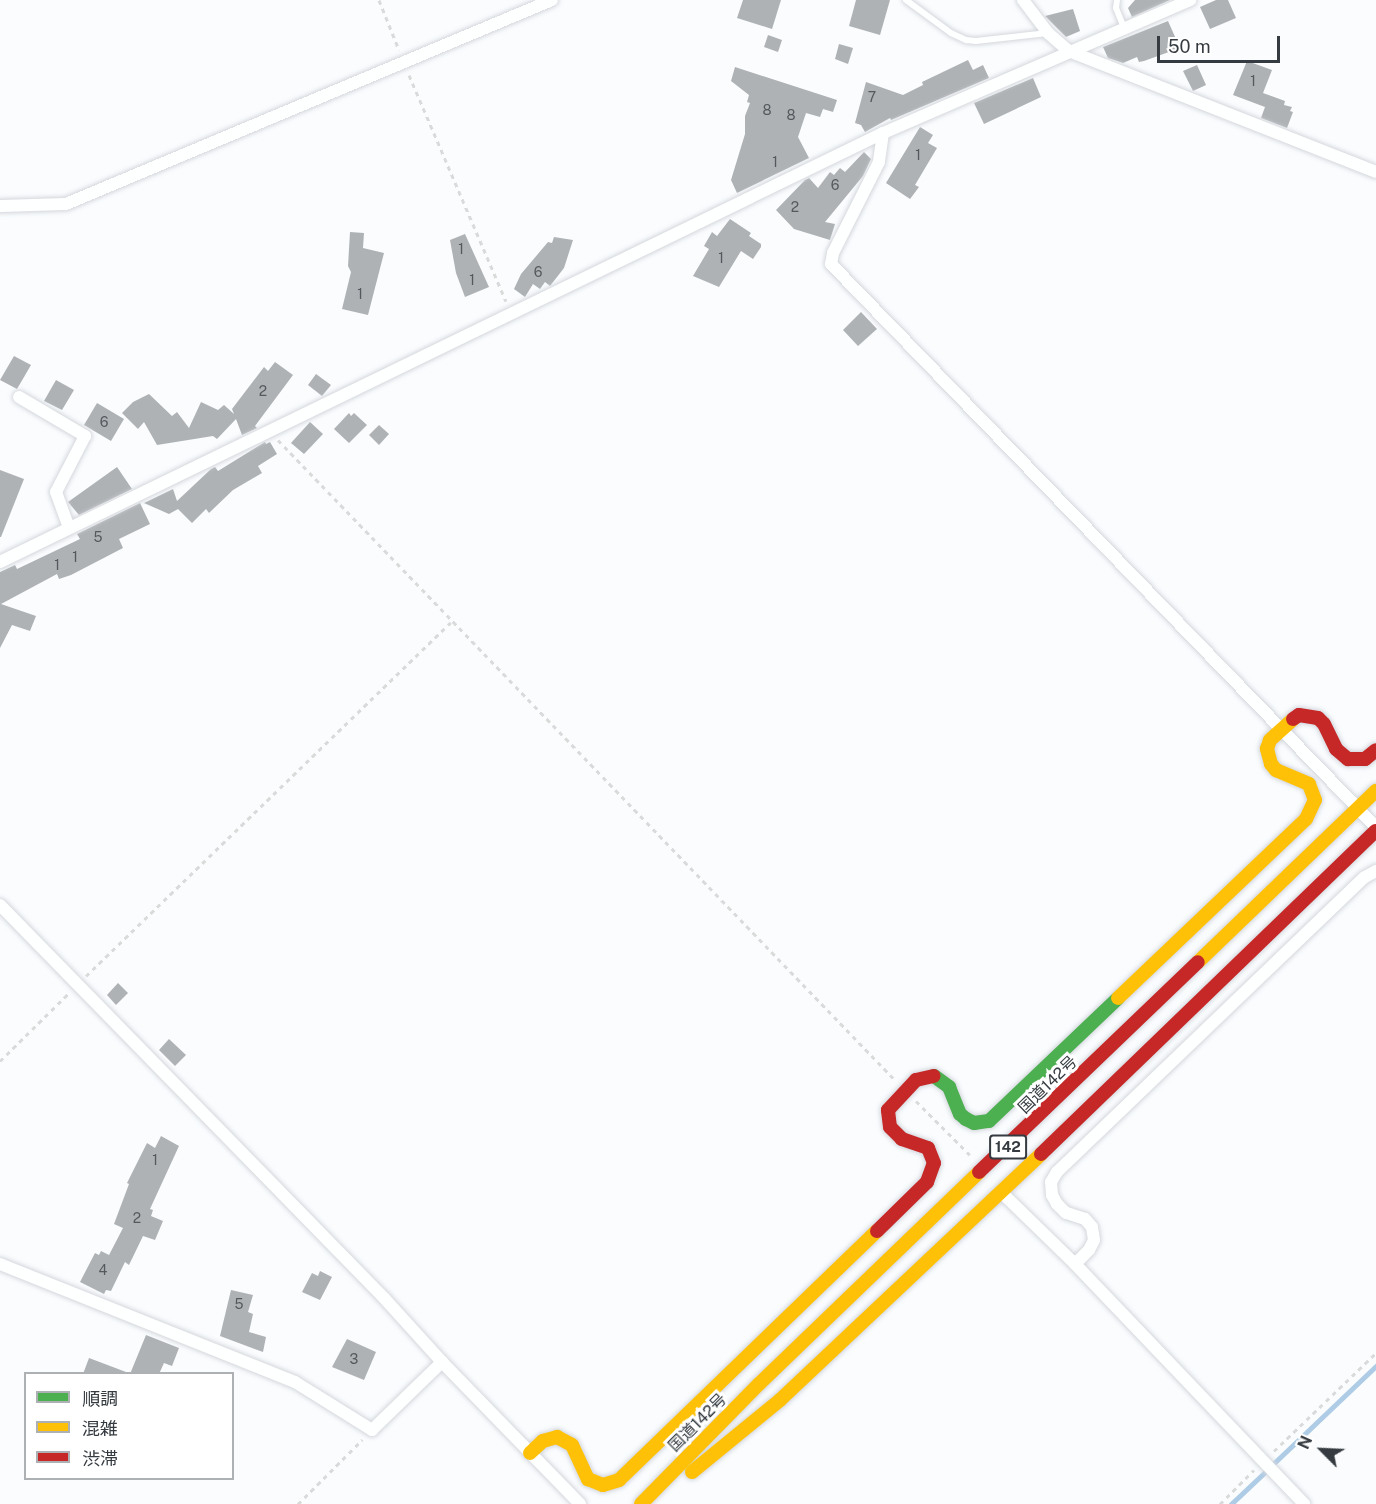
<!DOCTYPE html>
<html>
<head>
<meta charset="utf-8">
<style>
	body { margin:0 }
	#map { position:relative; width:1376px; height:1504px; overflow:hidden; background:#fafcfe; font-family:"Public Sans","Noto Sans JP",sans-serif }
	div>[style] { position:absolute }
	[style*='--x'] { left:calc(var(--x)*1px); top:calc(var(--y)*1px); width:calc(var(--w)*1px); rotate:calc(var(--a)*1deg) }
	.stream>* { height:5px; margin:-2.5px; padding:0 2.5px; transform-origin:2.5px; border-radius:2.5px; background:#afcce6 }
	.building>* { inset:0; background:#afb2b5 }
	.path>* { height:3px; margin-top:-1.5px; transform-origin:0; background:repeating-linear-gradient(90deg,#d9dada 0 4.5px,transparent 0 9px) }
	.roads { filter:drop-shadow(0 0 2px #d4d7dc) drop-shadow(0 0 2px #d4d7dc) }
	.lane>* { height:6px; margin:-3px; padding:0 3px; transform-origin:3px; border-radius:3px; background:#feffff }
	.street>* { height:12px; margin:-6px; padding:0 6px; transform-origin:6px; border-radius:6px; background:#feffff }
	.fast>* { height:14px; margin:-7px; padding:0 7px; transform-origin:7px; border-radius:7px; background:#4caf50 }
	.slow>* { height:14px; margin:-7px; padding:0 7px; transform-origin:7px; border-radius:7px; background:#ffc107 }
	.jam>* { height:14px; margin:-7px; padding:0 7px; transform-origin:7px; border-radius:7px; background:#c62828 }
	span { translate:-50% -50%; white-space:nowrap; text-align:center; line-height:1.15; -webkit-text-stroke:6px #fff; paint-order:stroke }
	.number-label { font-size:14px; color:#54595d }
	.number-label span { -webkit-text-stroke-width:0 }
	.shield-label span { padding:2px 4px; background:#fff; border:2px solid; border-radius:4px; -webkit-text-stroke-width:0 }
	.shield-label { font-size:15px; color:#353b40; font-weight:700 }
	.street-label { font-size:16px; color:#353b40 }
	.legend { position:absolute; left:24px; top:1372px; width:210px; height:108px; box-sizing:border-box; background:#fff; border:2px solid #aeb1b3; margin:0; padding:8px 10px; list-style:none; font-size:18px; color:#353b40 }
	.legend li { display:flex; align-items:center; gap:12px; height:30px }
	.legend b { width:30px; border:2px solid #aeb1b3 }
	.north { position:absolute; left:1292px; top:1420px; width:60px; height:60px; -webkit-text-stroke:4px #fff; paint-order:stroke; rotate:294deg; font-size:16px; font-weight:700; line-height:24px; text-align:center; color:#353b40 }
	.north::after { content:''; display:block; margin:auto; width:21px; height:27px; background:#353b40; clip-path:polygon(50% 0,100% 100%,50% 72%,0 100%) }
	.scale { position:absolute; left:1157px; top:36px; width:123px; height:27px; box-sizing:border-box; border:3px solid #353b40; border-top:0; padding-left:8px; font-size:18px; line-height:21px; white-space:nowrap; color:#353b40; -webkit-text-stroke:4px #fff; paint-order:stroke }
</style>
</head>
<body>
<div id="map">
	<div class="stream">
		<div style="--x:1274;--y:1463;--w:141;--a:-43.6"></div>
		<div style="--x:1231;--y:1504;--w:47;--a:-43.3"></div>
	</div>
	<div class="building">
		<div style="clip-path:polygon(743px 0,781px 0,772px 29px,737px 18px)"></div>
		<div style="clip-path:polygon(856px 0,890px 0,880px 35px,849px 26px)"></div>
		<div style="clip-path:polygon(1135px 0,1170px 0,1132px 17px,1128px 8px)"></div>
		<div style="clip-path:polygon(1216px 0,1228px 0,1236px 18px,1210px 29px,1200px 7px)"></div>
		<div style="clip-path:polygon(1073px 9px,1080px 31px,1066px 37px,1045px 16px)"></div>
		<div style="clip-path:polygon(1168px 21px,1180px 48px,1144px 61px,1139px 62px,1137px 57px,1123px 63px,1108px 58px,1103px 47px)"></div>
		<div style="clip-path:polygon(768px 35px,782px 40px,778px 52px,764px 47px)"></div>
		<div style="clip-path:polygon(839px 44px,853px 48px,848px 64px,835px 59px)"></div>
		<div style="clip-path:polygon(968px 60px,973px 70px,983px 65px,989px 78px,891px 120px,890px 118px,865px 132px,861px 125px,855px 123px,866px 82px,903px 95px,923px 85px,922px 82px)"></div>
		<div style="clip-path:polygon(1247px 61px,1272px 70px,1263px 93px,1285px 101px,1284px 105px,1292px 107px,1290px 111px,1293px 112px,1287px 128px,1261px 118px,1265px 107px,1233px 95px)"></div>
		<div style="clip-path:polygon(1197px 65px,1206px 85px,1193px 91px,1183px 71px)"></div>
		<div style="clip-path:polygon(735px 67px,837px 100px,833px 112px,823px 109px,820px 117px,806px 113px,798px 137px,809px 158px,737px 193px,731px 180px,745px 134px,745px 116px,750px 103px,747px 102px,749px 95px,731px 81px)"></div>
		<div style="clip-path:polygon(1033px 78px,1041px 97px,984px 124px,974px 103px)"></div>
		<div style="clip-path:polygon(920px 127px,933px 135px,928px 143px,937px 148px,915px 185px,919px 187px,910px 199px,886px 183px)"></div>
		<div style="clip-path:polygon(864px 152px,871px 159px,863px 176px,825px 222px,835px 224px,830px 240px,794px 229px,776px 210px,805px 180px,809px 178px,818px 188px,830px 172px,834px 175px,840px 168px,845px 172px)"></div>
		<div style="clip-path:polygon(730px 219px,751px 233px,749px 236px,761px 244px,761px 247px,753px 259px,741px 251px,719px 287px,693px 276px,709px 249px,704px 246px,712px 232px,717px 236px)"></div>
		<div style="clip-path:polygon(350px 232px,364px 233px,363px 248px,384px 253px,368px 315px,342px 309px,351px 272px,348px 266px)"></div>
		<div style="clip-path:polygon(465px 234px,489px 287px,465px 297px,456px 273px,450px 240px)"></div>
		<div style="clip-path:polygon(554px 237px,573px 240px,564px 268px,550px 286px,545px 282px,540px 289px,533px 284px,525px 297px,514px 289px,521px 274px,548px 242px,552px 243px)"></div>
		<div style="clip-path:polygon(861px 312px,877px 329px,858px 346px,843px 330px)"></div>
		<div style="clip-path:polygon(14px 356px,31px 365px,17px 389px,0 380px)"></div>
		<div style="clip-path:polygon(275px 362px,293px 375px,255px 426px,257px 428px,242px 435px,236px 419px,217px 439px,213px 436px,157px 445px,144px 422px,138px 429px,122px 413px,133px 402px,149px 394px,172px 416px,177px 412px,189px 428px,201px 402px,218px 410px,224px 405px,234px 414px,232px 409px,264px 367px,268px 371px)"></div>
		<div style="clip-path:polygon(316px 374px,331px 385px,322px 396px,308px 385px)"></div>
		<div style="clip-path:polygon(56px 380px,74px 390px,62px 410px,44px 401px)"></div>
		<div style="clip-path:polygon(97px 403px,124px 419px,111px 441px,84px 425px)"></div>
		<div style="clip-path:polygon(349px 413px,351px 416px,354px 413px,367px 425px,349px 443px,334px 429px)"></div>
		<div style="clip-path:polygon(310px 422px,323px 434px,304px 454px,291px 443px)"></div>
		<div style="clip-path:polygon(379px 425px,389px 434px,379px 445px,369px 435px)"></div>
		<div style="clip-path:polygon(265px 442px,266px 444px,270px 442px,277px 454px,258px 466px,262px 473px,233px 490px,209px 513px,206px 509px,192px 523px,178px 509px,169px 514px,144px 503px,173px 489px,177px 501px,211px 469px,215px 467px,218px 471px)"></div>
		<div style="clip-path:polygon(117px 467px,132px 489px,79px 515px,68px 502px)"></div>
		<div style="clip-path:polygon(0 470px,24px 479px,1px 537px,0 537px)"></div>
		<div style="clip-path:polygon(140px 503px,150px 524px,119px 539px,123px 548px,71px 575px,59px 579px,57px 574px,1px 604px,36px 616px,30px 631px,12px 625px,0 648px,0 572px,15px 565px,17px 569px,80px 539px,77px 534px)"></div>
		<div style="clip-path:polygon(118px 983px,128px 993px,116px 1005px,107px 995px)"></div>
		<div style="clip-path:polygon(169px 1039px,186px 1055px,175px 1066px,159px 1050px)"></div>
		<div style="clip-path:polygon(161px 1136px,179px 1146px,150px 1209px,153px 1210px,151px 1216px,163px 1221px,155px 1240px,143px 1236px,129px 1265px,125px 1262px,111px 1291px,106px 1290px,104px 1294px,80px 1282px,95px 1253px,99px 1255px,101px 1251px,109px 1255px,123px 1228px,114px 1224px,129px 1184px,127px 1183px,147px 1143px,155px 1148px)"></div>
		<div style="clip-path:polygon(320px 1271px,332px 1277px,320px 1300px,302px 1292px,312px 1273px,318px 1276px)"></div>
		<div style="clip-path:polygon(231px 1290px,253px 1295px,248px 1312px,253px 1314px,249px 1332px,266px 1337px,263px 1352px,220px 1336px)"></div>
		<div style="clip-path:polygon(146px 1335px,179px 1348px,172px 1366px,164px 1363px,159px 1374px,130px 1374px)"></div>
		<div style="clip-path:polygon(347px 1339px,376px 1352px,364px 1380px,332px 1367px)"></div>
		<div style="clip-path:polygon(89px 1358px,126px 1372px,126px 1374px,83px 1374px)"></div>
	</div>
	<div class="path">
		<div style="--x:379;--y:0;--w:54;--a:68.2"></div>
		<div style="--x:409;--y:75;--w:246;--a:66.8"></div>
		<div style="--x:278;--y:440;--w:888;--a:46.05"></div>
		<div style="--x:86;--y:976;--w:508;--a:-44.12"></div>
		<div style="--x:0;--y:1061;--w:97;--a:-44.6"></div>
		<div style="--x:916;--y:1101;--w:76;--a:45"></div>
		<div style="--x:1274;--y:1451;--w:141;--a:-43.9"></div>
		<div style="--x:298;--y:1504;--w:91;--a:-45"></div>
		<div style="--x:1220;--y:1504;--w:48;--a:-45"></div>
	</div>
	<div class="roads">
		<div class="lane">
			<div style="--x:906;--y:0;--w:56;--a:36.3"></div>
			<div style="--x:951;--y:33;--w:17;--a:25"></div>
			<div style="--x:966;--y:40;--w:10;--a:6"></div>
			<div style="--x:976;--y:41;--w:72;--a:-6.3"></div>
			<div style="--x:1117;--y:0;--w:8;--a:97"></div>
			<div style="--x:1116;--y:8;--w:22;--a:68"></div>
		</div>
		<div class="street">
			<div style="--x:1023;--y:0;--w:41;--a:52.9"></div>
			<div style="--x:1048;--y:33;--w:28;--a:41"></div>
			<div style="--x:1069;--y:51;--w:330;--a:21.5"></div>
			<div style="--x:883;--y:133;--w:29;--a:98"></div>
			<div style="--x:879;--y:162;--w:102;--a:116.8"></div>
			<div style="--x:833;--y:253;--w:11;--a:100"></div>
			<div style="--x:831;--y:264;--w:784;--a:45.93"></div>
			<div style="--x:0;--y:206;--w:66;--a:-1.7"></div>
			<div style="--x:66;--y:204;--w:527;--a:-22.77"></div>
			<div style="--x:19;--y:397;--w:77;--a:30.6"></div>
			<div style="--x:85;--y:436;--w:63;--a:117.4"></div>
			<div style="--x:56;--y:492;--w:38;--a:70"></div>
			<div style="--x:0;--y:562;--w:982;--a:-25.91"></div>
			<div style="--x:883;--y:133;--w:335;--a:-23.4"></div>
			<div style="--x:0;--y:905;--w:549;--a:45.66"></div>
			<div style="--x:384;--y:1298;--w:86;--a:47.8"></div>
			<div style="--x:442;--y:1362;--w:198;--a:45.8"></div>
			<div style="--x:1001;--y:1192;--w:103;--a:44.2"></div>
			<div style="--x:1075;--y:1264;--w:332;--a:46.3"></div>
			<div style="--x:0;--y:1264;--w:318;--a:21.8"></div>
			<div style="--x:295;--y:1382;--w:91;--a:31.9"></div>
			<div style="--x:372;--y:1430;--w:98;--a:-44.2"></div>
			<div style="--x:1075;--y:1264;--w:20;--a:-45"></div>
			<div style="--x:1089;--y:1250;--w:11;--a:-63"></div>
			<div style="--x:1094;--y:1240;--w:13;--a:-99"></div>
			<div style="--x:1092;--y:1227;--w:11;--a:-131"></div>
			<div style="--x:1085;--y:1219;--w:20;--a:-162"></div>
			<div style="--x:1066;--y:1213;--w:13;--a:-135"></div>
			<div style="--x:1057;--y:1204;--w:10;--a:-119"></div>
			<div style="--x:1052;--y:1195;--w:13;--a:-94"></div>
			<div style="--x:1051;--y:1182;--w:12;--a:-59"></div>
			<div style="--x:1057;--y:1172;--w:426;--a:-43.8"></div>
			<div style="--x:1365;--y:877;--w:13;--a:-29"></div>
		</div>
		<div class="fast">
			<div style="--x:934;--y:1076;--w:19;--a:36"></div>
			<div style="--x:949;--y:1087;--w:29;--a:68"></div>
			<div style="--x:960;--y:1114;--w:8;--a:40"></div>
			<div style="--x:966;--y:1119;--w:9;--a:27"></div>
			<div style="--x:974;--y:1123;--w:15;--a:-8"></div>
			<div style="--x:989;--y:1121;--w:178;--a:-43.6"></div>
		</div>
		<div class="slow">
			<div style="--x:1198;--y:962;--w:247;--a:-43.9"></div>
			<div style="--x:1118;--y:998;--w:260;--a:-43.6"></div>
			<div style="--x:1306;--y:819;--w:21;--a:-65"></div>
			<div style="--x:1315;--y:800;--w:17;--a:-111"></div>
			<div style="--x:1309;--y:784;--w:36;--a:-157"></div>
			<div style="--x:1276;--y:770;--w:8;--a:-130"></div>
			<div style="--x:1271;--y:764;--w:16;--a:-105"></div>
			<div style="--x:1267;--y:749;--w:9;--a:-72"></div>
			<div style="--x:1270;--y:740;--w:31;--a:-42"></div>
			<div style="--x:530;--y:1453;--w:18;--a:-43"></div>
			<div style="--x:543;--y:1441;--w:15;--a:-16"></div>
			<div style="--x:557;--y:1437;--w:17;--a:28"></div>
			<div style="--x:572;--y:1445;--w:38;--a:65"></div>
			<div style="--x:588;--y:1479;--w:16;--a:22"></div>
			<div style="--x:603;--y:1485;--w:17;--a:-17"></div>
			<div style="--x:619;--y:1480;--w:359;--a:-44"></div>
			<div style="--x:692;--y:1472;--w:114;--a:-39.3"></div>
			<div style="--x:780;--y:1400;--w:359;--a:-43.3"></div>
			<div style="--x:641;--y:1504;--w:168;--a:-45.5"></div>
			<div style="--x:759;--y:1384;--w:306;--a:-43.9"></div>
		</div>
		<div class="jam">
			<div style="--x:1293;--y:719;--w:7;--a:-34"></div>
			<div style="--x:1299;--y:715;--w:19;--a:9"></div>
			<div style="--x:1318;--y:718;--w:8;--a:45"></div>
			<div style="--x:1324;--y:724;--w:28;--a:64"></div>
			<div style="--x:1336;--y:749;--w:16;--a:40"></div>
			<div style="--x:1348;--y:759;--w:17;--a:0"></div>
			<div style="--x:1365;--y:759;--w:14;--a:-39"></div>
			<div style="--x:1041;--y:1154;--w:465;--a:-44"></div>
			<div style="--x:979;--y:1172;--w:303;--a:-43.8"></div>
			<div style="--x:877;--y:1231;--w:70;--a:-44.4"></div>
			<div style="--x:927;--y:1182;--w:20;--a:-70"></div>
			<div style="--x:934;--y:1163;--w:16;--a:-112"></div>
			<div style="--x:928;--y:1148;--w:28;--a:-161"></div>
			<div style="--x:902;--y:1139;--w:17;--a:-135"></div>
			<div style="--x:890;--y:1127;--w:17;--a:-97"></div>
			<div style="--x:888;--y:1110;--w:41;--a:-47"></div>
			<div style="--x:916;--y:1080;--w:18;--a:-13"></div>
		</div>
	</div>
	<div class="number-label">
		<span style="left:1253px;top:81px">1</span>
		<span style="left:872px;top:97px">7</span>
		<span style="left:767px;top:110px">8</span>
		<span style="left:791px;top:115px">8</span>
		<span style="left:918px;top:155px">1</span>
		<span style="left:775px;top:162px">1</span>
		<span style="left:835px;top:185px">6</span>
		<span style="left:795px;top:207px">2</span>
		<span style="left:461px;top:249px">1</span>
		<span style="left:721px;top:258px">1</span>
		<span style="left:538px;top:272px">6</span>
		<span style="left:472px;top:280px">1</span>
		<span style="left:360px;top:294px">1</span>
		<span style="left:263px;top:391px">2</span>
		<span style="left:104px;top:422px">6</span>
		<span style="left:98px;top:537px">5</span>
		<span style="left:75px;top:557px">1</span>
		<span style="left:57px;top:565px">1</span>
		<span style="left:155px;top:1160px">1</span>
		<span style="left:137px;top:1218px">2</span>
		<span style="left:103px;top:1270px">4</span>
		<span style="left:239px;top:1304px">5</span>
		<span style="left:354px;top:1359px">3</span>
	</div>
	<div class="shield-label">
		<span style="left:1008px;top:1147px">142</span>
	</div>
	<div class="street-label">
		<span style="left:1048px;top:1085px;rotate:-44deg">国道142号</span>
		<span style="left:698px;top:1423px;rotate:-45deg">国道142号</span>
	</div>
	<ul class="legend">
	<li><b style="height:8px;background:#4caf50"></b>順調</li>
	<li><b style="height:8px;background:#ffc107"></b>混雑</li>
	<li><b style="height:8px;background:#c62828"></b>渋滞</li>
	</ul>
	<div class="north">N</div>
	<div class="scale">50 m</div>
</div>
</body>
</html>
